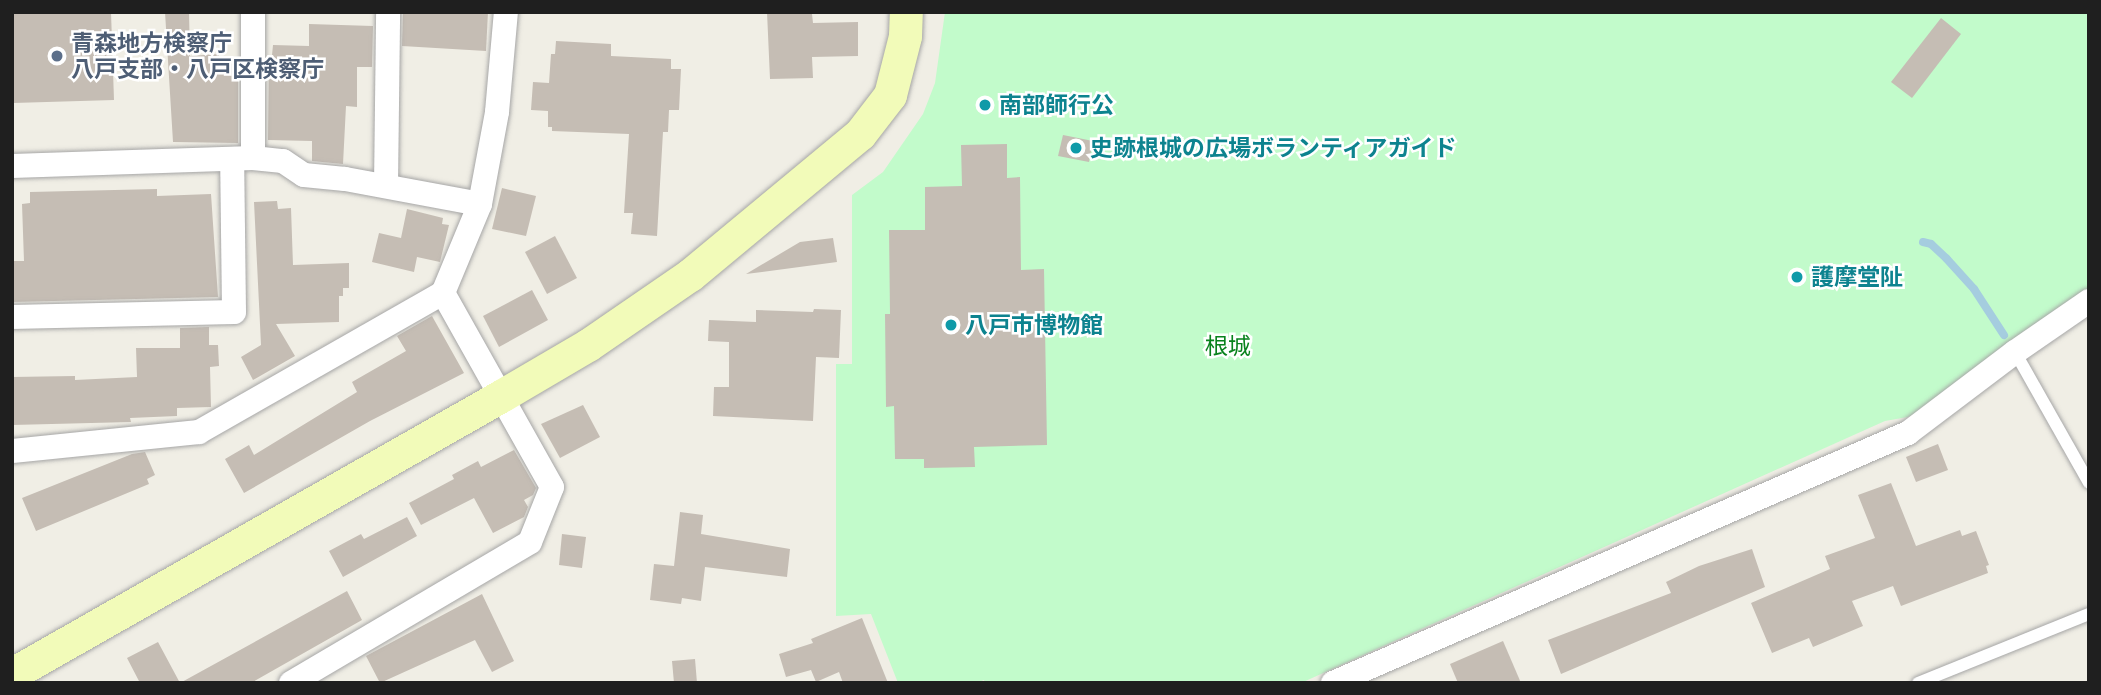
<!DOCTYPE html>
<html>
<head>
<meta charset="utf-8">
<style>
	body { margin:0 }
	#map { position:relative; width:2101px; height:695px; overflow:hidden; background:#f0eee5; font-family:"Archivo Narrow","Noto Sans JP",sans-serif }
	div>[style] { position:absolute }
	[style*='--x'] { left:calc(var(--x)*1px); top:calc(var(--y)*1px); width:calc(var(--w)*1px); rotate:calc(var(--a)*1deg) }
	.park>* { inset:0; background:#c2fbcb }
	.stream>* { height:8px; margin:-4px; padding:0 4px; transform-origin:4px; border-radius:4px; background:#a5cddf }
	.building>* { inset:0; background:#c5bdb4 }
	.roads { filter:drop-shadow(0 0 2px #a6a6a6) drop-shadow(0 0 2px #a6a6a6) }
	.lane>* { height:12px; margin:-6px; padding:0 6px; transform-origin:6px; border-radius:6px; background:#fff }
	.street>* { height:24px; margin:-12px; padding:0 12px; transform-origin:12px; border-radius:12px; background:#fff }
	.secondary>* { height:33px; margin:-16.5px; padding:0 16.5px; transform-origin:16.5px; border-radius:16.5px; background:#f2fbb9 }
	.dots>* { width:19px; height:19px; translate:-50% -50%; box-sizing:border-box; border:4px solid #fff; border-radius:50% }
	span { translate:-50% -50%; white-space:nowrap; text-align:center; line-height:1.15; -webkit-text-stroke:5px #fff; paint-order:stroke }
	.service-label { font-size:23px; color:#4e5e75; font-weight:700 }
	.left { translate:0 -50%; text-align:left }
	.culture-label { font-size:23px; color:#0d838f; font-weight:700 }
	.park-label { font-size:23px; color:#09821d }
	.frame { position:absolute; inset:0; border:14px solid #1f1f1f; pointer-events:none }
</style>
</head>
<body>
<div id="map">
	<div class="park">
		<div style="clip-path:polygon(945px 12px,2089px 12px,2089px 293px,1919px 415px,1885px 421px,1301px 683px,985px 683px,984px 680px,976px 683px,898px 683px,871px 614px,836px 616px,836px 364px,852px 364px,852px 195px,883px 172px,923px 114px,935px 83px)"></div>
	</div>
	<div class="stream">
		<div style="--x:1923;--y:242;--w:8;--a:14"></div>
		<div style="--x:1931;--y:244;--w:21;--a:43"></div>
		<div style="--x:1946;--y:258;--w:42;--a:47.9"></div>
		<div style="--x:1974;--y:289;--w:55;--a:56.9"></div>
	</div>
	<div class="building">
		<div style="clip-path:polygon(12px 12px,111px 12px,114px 100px,13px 103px)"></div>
		<div style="clip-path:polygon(165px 12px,189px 12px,190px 56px,219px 54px,219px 59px,238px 60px,238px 143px,173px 142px)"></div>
		<div style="clip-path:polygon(457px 12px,488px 12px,486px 51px,402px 46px,403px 13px)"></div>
		<div style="clip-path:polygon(767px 12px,812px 14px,813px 23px,858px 22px,858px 56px,812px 57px,813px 78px,770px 79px)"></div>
		<div style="clip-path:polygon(1941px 18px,1961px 34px,1912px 98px,1891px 82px)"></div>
		<div style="clip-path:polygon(309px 24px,373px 26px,372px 67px,357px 67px,357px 107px,346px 106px,343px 164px,312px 161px,312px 141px,268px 140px,269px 55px,272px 55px,273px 45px,309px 46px)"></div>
		<div style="clip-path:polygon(556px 41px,611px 44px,611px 56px,671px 59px,671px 69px,681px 69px,679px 110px,669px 110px,668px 132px,663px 132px,657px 236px,631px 234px,633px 213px,624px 213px,629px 134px,552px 131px,552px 127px,548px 127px,548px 111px,531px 110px,533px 82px,549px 83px,551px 54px,555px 54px)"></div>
		<div style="clip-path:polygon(1063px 135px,1093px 141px,1089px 162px,1058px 156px)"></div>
		<div style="clip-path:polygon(1007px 144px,1007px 178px,1020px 177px,1021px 270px,1044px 269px,1047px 445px,974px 447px,975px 467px,924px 468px,924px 459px,895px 459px,894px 406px,886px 407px,885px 314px,890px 314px,889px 230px,925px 230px,925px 187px,962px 186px,961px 145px)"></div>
		<div style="clip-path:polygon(502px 188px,536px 196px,526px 236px,492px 229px)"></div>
		<div style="clip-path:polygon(157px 189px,157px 196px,211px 194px,218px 297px,12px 302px,12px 261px,24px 261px,22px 204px,30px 203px,30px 192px)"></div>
		<div style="clip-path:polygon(277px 201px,278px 209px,291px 208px,293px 265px,349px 263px,349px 288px,343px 288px,343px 296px,339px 296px,339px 322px,276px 324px,295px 356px,253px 380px,241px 357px,261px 345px,254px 202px)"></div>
		<div style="clip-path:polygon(407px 209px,443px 218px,442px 224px,449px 225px,440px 262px,417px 257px,414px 272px,372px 262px,379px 233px,401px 238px)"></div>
		<div style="clip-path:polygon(555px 236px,577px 278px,547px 294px,525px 252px)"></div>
		<div style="clip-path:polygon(833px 238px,837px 262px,746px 274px,800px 242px)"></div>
		<div style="clip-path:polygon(532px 290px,548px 320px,499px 347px,483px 316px)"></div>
		<div style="clip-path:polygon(814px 309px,841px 310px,839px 358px,816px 357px,813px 421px,713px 416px,714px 387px,729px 387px,729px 342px,708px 341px,709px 320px,756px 322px,756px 310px,813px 312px)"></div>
		<div style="clip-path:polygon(432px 316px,464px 373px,370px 421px,244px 493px,225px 459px,249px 445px,254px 455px,357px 392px,352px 382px,406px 351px,397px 336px)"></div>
		<div style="clip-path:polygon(209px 327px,209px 345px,218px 345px,219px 366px,210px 367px,211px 407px,177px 408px,177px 416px,130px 418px,131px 422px,12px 425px,12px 377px,75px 376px,75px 380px,137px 377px,136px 348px,180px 348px,180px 328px)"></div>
		<div style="clip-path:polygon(583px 405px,600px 437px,560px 458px,541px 424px)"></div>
		<div style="clip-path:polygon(1938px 444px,1948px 470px,1916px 482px,1906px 457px)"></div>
		<div style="clip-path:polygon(514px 450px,536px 488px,533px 495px,524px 500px,528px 507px,524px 517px,493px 533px,474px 498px,421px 525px,409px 503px,454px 479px,452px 475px,478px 461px,481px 467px)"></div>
		<div style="clip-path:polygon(145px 452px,155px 475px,147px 479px,149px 484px,36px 531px,22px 498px,132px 454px)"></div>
		<div style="clip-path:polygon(1891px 483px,1916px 546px,1960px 530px,1962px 536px,1976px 531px,1989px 565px,1986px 566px,1988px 573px,1901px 606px,1893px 586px,1852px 601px,1863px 626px,1813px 647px,1809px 638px,1772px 653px,1751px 603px,1830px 569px,1825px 556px,1875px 538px,1858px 495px)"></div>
		<div style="clip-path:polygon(680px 512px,703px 515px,701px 534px,790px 549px,787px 577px,705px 567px,701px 601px,682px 598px,681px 604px,650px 600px,654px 564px,674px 566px)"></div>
		<div style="clip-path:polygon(407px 517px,417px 536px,343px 577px,329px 551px,361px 534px,364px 539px)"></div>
		<div style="clip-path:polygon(562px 534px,586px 537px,582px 568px,559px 565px)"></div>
		<div style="clip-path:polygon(1752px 549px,1765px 587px,1561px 674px,1548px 640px,1671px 593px,1666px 582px,1699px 566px)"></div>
		<div style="clip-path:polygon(347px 591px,362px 620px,251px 683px,140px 683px,127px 658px,158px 642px,180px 683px)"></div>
		<div style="clip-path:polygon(482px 594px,514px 661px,492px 672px,475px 640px,380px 683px,366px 656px)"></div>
		<div style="clip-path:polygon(862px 618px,888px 683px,843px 683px,839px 672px,816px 682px,811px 670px,786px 677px,779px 654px,813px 643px,811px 639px)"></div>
		<div style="clip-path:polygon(1503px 641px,1521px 683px,1458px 683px,1450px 664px)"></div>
		<div style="clip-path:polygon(695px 659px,697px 683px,674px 683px,672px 661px)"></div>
	</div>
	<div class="roads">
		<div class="lane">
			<div style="--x:2015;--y:352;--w:150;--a:60.5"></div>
			<div style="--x:1918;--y:683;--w:184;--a:-22"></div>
		</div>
		<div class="street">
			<div style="--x:253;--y:158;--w:146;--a:-90"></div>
			<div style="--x:12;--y:166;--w:241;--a:-1.9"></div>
			<div style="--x:253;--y:158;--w:30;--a:6"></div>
			<div style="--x:283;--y:161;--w:25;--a:34"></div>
			<div style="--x:304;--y:175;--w:41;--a:5.6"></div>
			<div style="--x:345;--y:179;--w:137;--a:10.5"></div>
			<div style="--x:386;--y:186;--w:174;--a:-89.3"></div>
			<div style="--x:12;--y:317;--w:222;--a:-1.3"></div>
			<div style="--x:234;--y:312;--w:153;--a:-90.7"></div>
			<div style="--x:12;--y:451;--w:188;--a:-5.8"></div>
			<div style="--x:199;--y:432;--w:281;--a:-29.7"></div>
			<div style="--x:443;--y:293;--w:96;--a:-67.4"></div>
			<div style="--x:480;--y:204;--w:94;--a:-79.5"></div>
			<div style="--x:497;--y:112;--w:100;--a:-84.9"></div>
			<div style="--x:291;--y:683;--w:277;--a:-30.5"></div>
			<div style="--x:530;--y:542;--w:59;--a:-68.2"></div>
			<div style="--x:552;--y:487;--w:223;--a:-119.3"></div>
			<div style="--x:1333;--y:683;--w:627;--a:-23.5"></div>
			<div style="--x:1908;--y:433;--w:134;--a:-37.1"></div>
			<div style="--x:2015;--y:352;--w:90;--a:-34.6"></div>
		</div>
		<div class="secondary">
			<div style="--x:12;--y:674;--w:562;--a:-29.62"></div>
			<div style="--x:501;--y:396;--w:101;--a:-30.4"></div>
			<div style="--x:588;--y:345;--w:124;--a:-34.5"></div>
			<div style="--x:690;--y:275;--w:221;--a:-39.7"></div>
			<div style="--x:860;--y:134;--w:49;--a:-52.4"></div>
			<div style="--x:890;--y:95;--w:61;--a:-75.7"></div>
			<div style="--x:905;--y:36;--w:24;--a:-88"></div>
		</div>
	</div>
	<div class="dots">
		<div style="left:57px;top:56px;background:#5c6f8a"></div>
		<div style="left:985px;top:105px;background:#0f9aa8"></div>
		<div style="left:1076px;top:148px;background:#0f9aa8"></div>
		<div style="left:1797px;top:277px;background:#0f9aa8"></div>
		<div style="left:951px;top:325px;background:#0f9aa8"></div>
	</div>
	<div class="service-label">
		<span class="left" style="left:71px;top:56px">青森地方検察庁<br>八戸支部・八戸区検察庁</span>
	</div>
	<div class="culture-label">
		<span class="left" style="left:999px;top:105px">南部師行公</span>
		<span class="left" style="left:1090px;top:148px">史跡根城の広場ボランティアガイド</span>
		<span class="left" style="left:1811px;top:277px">護摩堂阯</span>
		<span class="left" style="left:965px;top:325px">八戸市博物館</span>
	</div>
	<div class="park-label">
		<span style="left:1228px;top:346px">根城</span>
	</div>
	<div class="frame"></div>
</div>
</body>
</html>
